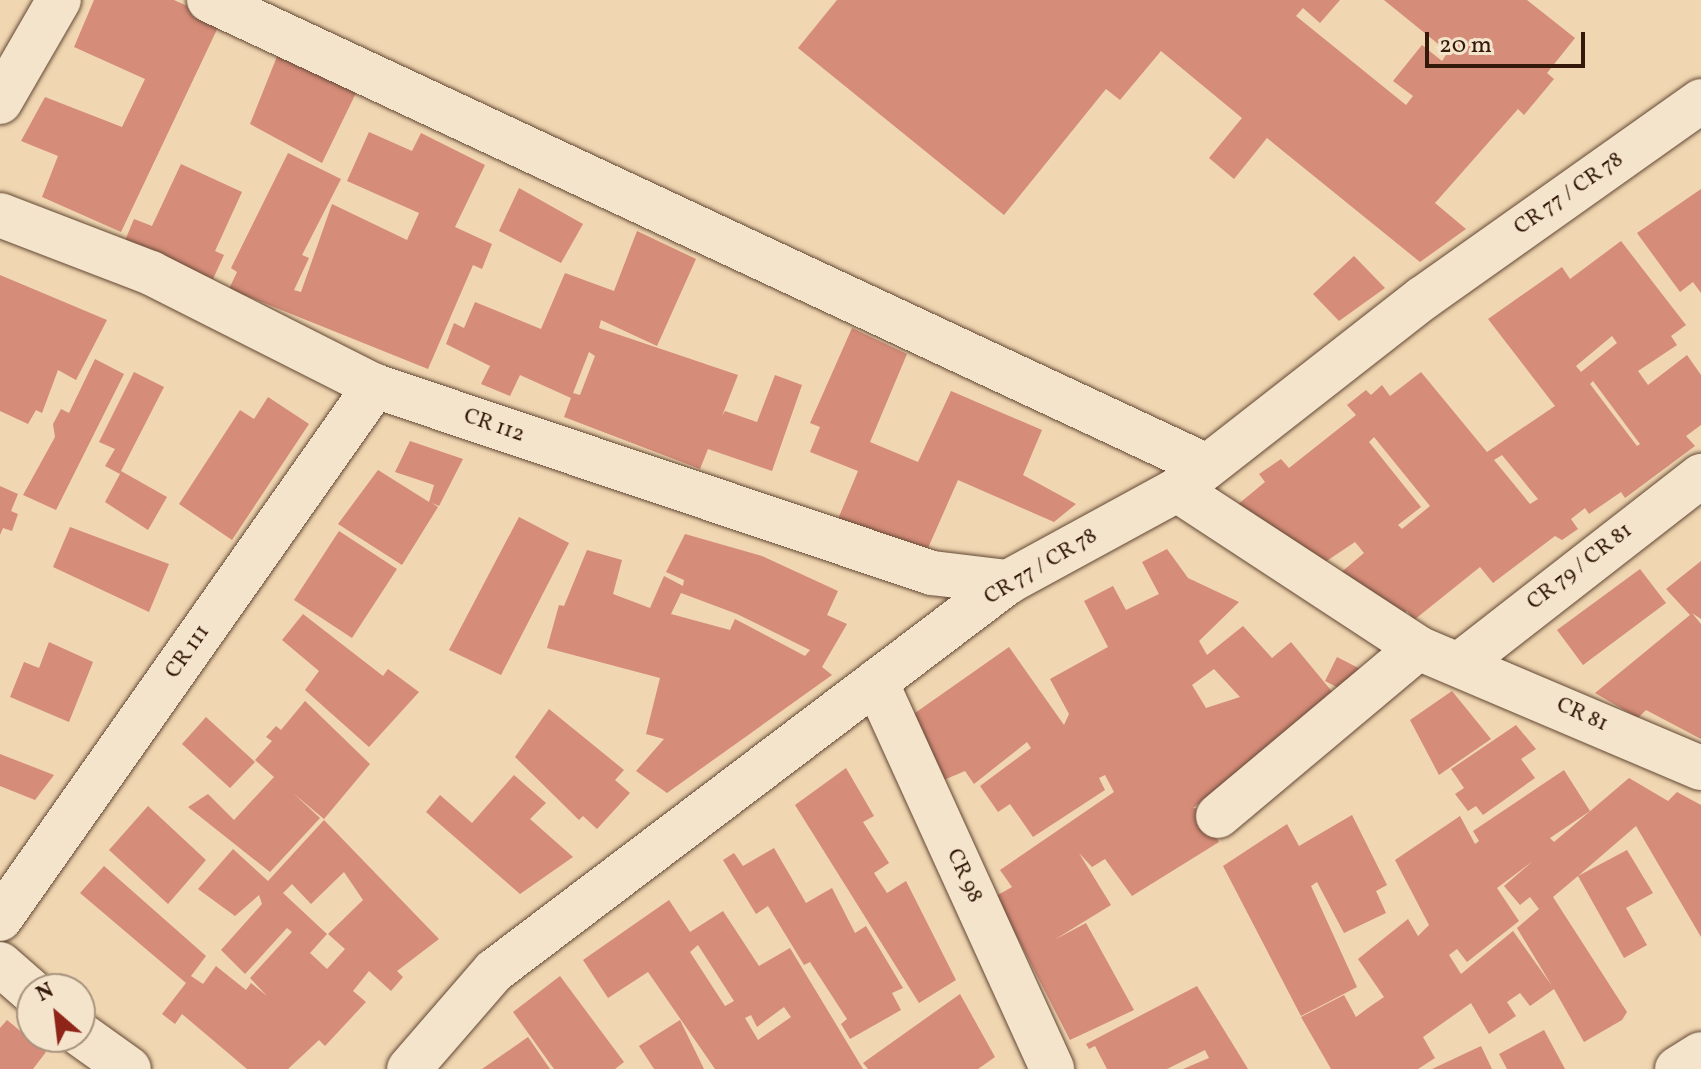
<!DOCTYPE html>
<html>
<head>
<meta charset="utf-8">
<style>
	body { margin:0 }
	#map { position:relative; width:1701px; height:1069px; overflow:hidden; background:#f0d6b1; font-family:Vollkorn,serif }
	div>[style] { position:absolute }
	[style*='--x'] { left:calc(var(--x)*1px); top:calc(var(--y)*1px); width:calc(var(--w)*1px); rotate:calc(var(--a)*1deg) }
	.building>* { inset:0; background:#d58c79 }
	.roads { filter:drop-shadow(0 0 2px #634834) drop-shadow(0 0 2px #634834) }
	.street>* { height:44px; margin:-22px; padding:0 22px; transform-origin:22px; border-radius:22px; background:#f5e4cc }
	span { translate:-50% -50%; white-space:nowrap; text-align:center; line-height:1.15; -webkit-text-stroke:6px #f5e4cc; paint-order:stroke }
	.street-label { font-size:22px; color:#34190a }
	.north { position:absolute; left:16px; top:973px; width:80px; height:80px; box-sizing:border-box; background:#f5e4cc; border:2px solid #a8937e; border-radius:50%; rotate:332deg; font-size:22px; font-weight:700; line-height:32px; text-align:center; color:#34190a }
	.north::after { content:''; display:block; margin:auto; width:28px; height:36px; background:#8f2418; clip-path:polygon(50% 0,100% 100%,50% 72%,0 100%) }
	.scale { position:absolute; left:1425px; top:32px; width:160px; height:36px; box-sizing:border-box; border:4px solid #34190a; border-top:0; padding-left:10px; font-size:24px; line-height:28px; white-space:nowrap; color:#34190a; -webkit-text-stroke:6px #f5e4cc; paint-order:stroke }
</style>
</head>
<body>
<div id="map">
	<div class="building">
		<div style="clip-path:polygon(94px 0,174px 0,221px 21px,121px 232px,42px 197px,58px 156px,21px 141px,45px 97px,122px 127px,145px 79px,74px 47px)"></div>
		<div style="clip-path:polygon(837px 0,1340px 0,1320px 23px,1303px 8px,1296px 16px,1406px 105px,1413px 96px,1393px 81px,1422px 45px,1442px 61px,1448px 52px,1384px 0,1527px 0,1575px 38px,1547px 73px,1554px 79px,1524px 115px,1518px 109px,1435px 203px,1466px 229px,1420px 262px,1267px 138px,1234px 179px,1209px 158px,1242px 118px,1161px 51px,1120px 100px,1106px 89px,1004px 215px,798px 48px)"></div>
		<div style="clip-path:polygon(278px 54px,356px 93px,322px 163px,250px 124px)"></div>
		<div style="clip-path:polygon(369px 132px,412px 151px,421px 133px,485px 165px,455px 227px,492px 244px,482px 269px,473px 265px,428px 369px,229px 289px,237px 272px,231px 268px,288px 153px,341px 179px,302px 255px,309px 258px,294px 290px,301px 292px,332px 204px,407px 240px,419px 213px,347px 181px)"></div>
		<div style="clip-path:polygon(181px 164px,242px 192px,215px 251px,224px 255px,213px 279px,124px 243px,134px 219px,152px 226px)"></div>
		<div style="clip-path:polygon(519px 188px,583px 224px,561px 263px,499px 231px)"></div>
		<div style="clip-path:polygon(1701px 189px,1701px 293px,1693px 282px,1680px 292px,1637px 233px)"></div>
		<div style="clip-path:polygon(evenodd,637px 231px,696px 259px,657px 346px,601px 320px,599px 328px,738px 375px,722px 416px,725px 411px,757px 422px,775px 375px,802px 385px,772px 471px,708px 449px,700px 469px,564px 417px,571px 398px,520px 375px,510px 396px,481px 384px,490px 366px,446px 344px,454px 323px,464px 328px,475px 302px,541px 329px,565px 273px,614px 291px,637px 231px,589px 352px,595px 356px,580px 395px,573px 393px,589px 352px)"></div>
		<div style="clip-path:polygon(evenodd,1621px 241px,1686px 325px,1671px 336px,1677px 345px,1638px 371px,1648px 385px,1687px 355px,1701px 375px,1701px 425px,1686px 436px,1695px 446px,1625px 498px,1621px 492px,1589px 514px,1585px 508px,1571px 519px,1578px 529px,1562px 540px,1555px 536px,1493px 583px,1480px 567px,1414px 620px,1407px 611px,1400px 618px,1338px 575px,1364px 553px,1355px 542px,1322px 564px,1236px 506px,1265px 482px,1259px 474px,1281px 459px,1289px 468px,1356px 415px,1347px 405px,1366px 390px,1371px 395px,1382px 385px,1390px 396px,1421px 372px,1487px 452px,1555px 406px,1488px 319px,1562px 267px,1570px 279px,1621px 241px,1612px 336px,1617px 343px,1581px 372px,1576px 366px,1612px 336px,1621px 241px,1593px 381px,1640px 444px,1637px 446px,1590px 384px,1593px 381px,1621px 241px,1374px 437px,1430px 506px,1402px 529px,1398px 525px,1421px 507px,1369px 442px,1374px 437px,1621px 241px,1502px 455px,1538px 499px,1530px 504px,1494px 460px,1502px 455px)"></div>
		<div style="clip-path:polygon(1354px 256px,1385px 288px,1339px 321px,1313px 294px)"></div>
		<div style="clip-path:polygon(0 275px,107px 320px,76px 380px,58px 370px,42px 413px,36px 410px,28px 424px,0 411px)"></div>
		<div style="clip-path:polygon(852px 328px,907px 354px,870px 442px,918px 462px,951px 391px,1042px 430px,1023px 475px,1076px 504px,1054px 522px,958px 480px,928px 548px,838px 519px,858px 471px,810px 452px,820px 427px,810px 423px)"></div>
		<div style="clip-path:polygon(95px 359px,124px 374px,56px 510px,23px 495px,55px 437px,53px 424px,61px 409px,69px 413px)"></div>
		<div style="clip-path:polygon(134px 372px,164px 387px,121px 471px,167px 497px,148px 530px,105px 502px,120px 474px,105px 466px,115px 449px,99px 442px)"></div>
		<div style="clip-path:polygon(268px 397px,309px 424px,232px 540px,179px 504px,240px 410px,254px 419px)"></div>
		<div style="clip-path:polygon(410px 441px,463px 459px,439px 506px,432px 503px,438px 507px,402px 565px,338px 524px,378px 470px,429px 502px,434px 485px,395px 472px)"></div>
		<div style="clip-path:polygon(0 486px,18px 494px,11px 511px,18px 514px,12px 531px,3px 528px,0 535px)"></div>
		<div style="clip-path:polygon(519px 517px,569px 543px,501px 675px,449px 650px)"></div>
		<div style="clip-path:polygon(70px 527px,169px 564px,149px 612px,53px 567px)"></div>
		<div style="clip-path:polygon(339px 531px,397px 569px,352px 638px,294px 600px)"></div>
		<div style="clip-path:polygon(evenodd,685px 534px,762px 556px,838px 591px,827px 615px,847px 624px,822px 667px,832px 675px,667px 793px,636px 771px,664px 739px,646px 734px,660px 678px,547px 648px,559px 605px,564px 606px,587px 550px,622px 560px,613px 594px,650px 608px,664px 576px,683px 586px,684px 580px,666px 572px,685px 534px,681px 593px,737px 614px,810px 650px,805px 656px,735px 619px,730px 630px,671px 614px,681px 593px)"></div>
		<div style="clip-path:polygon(evenodd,1167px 549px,1188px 578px,1239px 602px,1199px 641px,1207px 655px,1243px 626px,1272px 658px,1291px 642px,1339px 700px,1193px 808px,1200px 809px,1219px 842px,1132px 896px,1105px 859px,1092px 867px,1079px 853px,1111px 905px,1054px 940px,1086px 923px,1134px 1010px,1070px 1040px,996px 896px,1012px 887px,1000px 870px,1114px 792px,1105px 775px,1099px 778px,1105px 790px,1033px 837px,1010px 804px,998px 812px,980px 786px,1031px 748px,1027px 742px,974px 784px,965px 771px,939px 782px,905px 720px,1009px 647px,1064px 725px,1069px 714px,1050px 679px,1108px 647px,1084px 601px,1113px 586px,1126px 610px,1159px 594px,1142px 562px,1167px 549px,1214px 669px,1240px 697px,1206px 708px,1192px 685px,1214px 669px)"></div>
		<div style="clip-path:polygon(1701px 561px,1701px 619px,1692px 613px,1701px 624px,1701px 739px,1646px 710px,1638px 718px,1595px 693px,1690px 615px,1666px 589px)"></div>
		<div style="clip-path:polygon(1640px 569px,1666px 603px,1583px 665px,1557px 630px)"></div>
		<div style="clip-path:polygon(303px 614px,383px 676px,388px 669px,419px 692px,369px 747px,305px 690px,319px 671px,282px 640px)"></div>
		<div style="clip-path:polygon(49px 642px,93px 662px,69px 722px,10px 697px,24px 662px,39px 668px)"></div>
		<div style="clip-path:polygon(1337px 657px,1372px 675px,1348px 693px,1325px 681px)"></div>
		<div style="clip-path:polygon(1452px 691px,1491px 739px,1439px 775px,1410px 720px)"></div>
		<div style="clip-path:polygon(305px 701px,370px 764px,324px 819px,293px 793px,320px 818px,270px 872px,188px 807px,208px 794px,234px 820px,274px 777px,255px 760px,272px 741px,266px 737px,276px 726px,281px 730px)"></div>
		<div style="clip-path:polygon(549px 709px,624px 770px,615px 780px,630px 793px,597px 829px,583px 816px,579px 820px,515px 757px)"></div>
		<div style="clip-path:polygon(206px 717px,255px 762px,230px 788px,182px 744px)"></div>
		<div style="clip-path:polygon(1516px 725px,1536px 749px,1521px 759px,1535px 778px,1483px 815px,1476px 806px,1468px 811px,1455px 794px,1464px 788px,1451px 769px)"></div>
		<div style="clip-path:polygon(0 754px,54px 775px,35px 800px,0 786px)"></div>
		<div style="clip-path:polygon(846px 768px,874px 816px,863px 822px,889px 863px,874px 873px,887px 893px,906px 881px,956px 980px,919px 1003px,795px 805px)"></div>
		<div style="clip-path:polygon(evenodd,1564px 770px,1590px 811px,1550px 838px,1554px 842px,1629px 778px,1668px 801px,1677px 792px,1701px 805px,1701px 937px,1636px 826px,1578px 876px,1627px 850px,1653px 893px,1626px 908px,1647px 945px,1624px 958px,1578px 876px,1553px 897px,1627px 1012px,1622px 1020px,1584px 1042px,1554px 989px,1530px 1006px,1520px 993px,1507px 1002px,1516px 1016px,1489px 1034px,1471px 1003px,1423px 1037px,1435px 1058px,1418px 1069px,1331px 1069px,1301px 1017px,1344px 995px,1356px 1017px,1368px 1008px,1384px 997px,1358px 959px,1408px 919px,1418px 936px,1429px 925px,1395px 860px,1460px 816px,1475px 844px,1479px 841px,1473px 831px,1564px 770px,1533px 861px,1504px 886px,1520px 905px,1530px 897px,1539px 909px,1517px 928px,1552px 986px,1513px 931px,1461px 974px,1449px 955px,1457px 949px,1467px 962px,1519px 921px,1497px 888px,1533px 861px)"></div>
		<div style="clip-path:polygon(514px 775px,546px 803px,530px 819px,573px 857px,520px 894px,426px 812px,440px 795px,472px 823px)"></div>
		<div style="clip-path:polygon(148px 806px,206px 860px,168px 904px,109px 850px)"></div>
		<div style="clip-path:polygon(1352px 815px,1387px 885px,1376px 891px,1386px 913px,1344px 933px,1317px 882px,1311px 886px,1357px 987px,1301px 1016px,1223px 866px,1287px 824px,1299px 846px)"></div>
		<div style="clip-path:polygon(evenodd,324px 820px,439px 939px,397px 971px,403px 977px,391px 991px,369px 971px,353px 991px,366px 1002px,325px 1046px,319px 1040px,288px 1069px,247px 1069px,182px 1014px,175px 1024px,162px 1014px,186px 983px,80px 893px,104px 866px,206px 956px,191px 976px,203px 984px,216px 966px,246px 990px,251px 983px,267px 996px,250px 978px,292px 932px,287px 928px,245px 974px,221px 950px,262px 904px,259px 895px,235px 916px,198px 889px,233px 849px,268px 881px,324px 820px,344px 872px,363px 900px,328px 934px,345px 949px,327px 969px,310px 953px,327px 934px,283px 893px,292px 884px,311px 904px,344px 872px)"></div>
		<div style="clip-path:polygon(774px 848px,806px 903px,832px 888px,855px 933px,866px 926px,903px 988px,892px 993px,901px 1010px,850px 1039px,841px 1024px,847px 1019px,810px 962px,804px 965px,768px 906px,756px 914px,723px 860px,734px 853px,743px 866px)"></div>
		<div style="clip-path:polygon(evenodd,669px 900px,690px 932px,723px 911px,759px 966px,790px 948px,863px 1069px,715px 1069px,648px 972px,608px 998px,583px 960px,669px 900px,698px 945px,734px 1001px,725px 1006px,690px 952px,698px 945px,669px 900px,784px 1007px,791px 1017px,758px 1040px,745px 1018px,751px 1015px,757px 1027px,784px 1007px)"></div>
		<div style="clip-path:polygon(560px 976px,624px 1062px,615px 1069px,554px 1069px,513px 1012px)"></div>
		<div style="clip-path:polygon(1197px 986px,1248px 1069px,1183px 1069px,1209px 1058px,1205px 1050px,1167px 1069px,1107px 1069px,1095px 1046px,1089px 1049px,1086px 1044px)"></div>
		<div style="clip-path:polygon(960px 994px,995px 1057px,978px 1069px,868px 1069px,863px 1063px)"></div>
		<div style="clip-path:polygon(7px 1020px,46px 1052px,33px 1069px,0 1069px,0 1028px)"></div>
		<div style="clip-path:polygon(680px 1020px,704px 1069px,654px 1069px,639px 1046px)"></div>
		<div style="clip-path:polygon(1544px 1030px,1565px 1069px,1507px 1069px,1499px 1054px)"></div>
		<div style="clip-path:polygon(528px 1037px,550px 1069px,482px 1069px)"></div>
		<div style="clip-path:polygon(1481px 1046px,1492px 1069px,1432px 1069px)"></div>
	</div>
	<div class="roads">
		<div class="street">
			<div style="--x:209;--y:0;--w:1101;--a:25.03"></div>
			<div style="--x:0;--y:102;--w:118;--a:-60"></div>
			<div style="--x:0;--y:215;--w:162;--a:21"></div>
			<div style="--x:151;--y:273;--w:251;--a:26.8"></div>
			<div style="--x:375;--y:386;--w:588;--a:18.56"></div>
			<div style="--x:932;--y:573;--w:77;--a:6.8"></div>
			<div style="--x:1177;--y:490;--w:288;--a:33.2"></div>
			<div style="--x:1418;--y:648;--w:307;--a:23"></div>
			<div style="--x:1462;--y:662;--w:303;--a:-37.9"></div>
			<div style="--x:876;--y:682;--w:425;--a:65.5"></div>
			<div style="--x:1218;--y:816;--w:261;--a:-40"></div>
			<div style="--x:0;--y:919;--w:652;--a:-54.87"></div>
			<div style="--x:0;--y:964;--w:43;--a:41.2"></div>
			<div style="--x:80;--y:1034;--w:60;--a:35.5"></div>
			<div style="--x:409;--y:1069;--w:130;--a:-49.1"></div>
			<div style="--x:494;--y:971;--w:645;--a:-37.12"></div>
			<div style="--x:1008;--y:582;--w:192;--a:-28.6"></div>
			<div style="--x:1177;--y:490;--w:312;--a:-38"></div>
			<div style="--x:1423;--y:298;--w:341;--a:-35.3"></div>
			<div style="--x:1677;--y:1069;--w:28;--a:-32"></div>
		</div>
	</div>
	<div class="street-label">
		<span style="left:1569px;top:194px;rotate:-35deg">CR 77 / CR 78</span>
		<span style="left:494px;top:426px;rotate:19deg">CR 112</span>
		<span style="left:1041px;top:567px;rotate:-31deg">CR 77 / CR 78</span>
		<span style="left:1580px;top:567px;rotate:-38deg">CR 79 / CR 81</span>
		<span style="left:188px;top:652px;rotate:-55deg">CR 111</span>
		<span style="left:1582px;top:715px;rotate:24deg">CR 81</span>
		<span style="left:964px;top:876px;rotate:65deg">CR 98</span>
	</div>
	<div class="north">N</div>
	<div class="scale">20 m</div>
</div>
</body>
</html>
